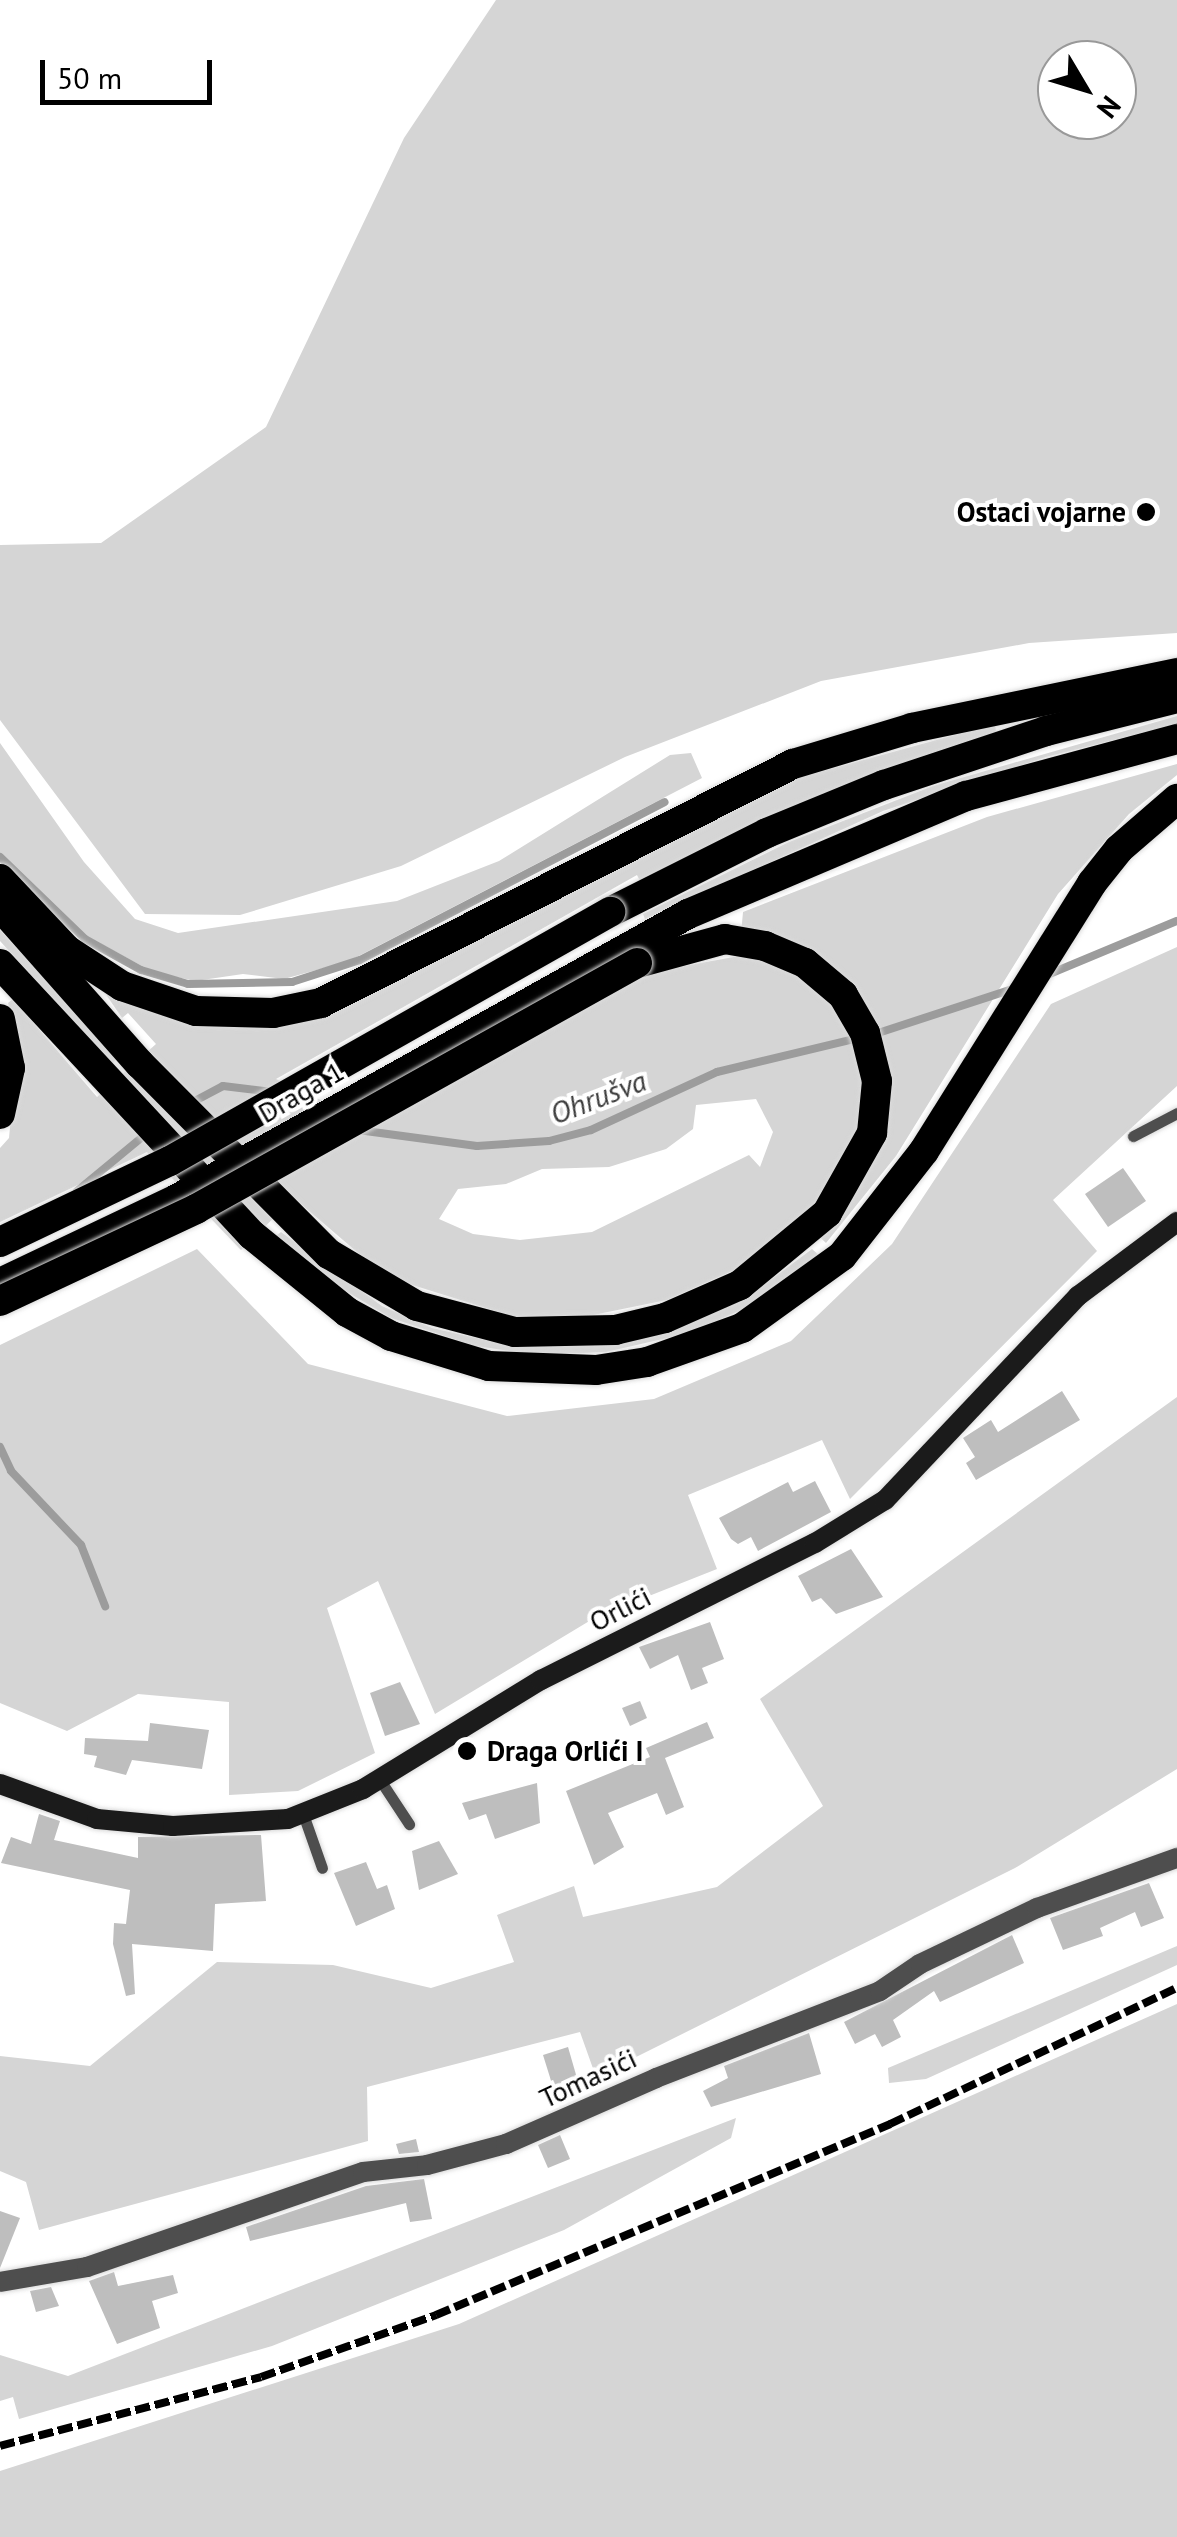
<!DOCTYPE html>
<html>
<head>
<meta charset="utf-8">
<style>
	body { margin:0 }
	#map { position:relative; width:1177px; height:2537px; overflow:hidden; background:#fff; font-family:"PT Sans",sans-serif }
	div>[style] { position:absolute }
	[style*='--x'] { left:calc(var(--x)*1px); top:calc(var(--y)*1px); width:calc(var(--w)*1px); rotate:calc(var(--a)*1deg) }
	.green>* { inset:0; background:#d5d5d5 }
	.stream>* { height:8px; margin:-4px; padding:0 4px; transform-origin:4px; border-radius:4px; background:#9c9c9c }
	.building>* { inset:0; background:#bebebe }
	.roads { filter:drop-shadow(0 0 2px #dbdbdb) drop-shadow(0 0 2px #dbdbdb) }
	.lane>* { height:11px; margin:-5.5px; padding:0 5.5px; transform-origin:5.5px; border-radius:5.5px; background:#4e4e4e }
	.street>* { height:20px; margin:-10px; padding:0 10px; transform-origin:10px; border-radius:10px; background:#4e4e4e }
	.secondary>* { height:20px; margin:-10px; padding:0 10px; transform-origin:10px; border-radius:10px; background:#1b1b1b }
	.highway>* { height:30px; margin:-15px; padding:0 15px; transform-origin:15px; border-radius:15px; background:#000 }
	.rail>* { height:8px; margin-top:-4px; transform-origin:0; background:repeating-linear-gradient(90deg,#000 0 15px,transparent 0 20px) }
	.bridges { filter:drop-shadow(0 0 2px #dbdbdb) drop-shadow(0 0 2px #dbdbdb) }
	.highway-bridge>* { height:30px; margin:-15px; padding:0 15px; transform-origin:15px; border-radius:15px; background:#000 }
	.dots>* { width:28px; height:28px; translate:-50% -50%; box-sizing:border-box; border:5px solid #fff; border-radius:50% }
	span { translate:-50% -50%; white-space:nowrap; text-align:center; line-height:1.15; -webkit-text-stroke:8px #fff; paint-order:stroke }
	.poi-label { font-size:28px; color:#000; font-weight:700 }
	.right { translate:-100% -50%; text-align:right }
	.left { translate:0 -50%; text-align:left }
	.street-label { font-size:28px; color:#000 }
	.water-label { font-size:30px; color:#3d3d3d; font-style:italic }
	.north { position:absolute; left:1037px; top:40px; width:100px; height:100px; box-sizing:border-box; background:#fff; border:2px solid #999; border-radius:50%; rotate:128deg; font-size:28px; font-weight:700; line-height:40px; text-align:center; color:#000 }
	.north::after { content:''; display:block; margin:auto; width:35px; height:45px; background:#000; clip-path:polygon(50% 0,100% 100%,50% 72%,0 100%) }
	.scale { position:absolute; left:40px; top:60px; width:172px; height:45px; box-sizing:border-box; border:5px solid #000; border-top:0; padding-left:12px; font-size:30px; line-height:35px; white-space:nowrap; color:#000; -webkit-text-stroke:8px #fff; paint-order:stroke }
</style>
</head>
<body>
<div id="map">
	<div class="green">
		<div style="clip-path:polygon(evenodd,496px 0,1177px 0,1177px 633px,1029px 643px,821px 681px,625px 757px,401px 866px,240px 915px,145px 914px,0 720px,0 545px,101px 543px,266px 427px,404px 138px,496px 0,1057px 60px,1117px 60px,1117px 120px,1057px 120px,1057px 60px)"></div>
		<div style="clip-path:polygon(1177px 716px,1177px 724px,1046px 757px,883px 811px,645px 919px,643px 914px,789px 842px,933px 786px)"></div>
		<div style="clip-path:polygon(evenodd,995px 724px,996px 732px,815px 798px,640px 881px,637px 875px,276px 1079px,372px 1124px,646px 973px,739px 956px,743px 912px,987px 817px,1177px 764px,1177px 775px,1129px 814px,1058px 894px,896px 1156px,826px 1243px,801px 1219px,741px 1267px,667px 1300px,588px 1316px,512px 1316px,406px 1283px,364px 1258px,294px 1198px,241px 1250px,147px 1152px,0 1222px,0 1148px,9px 1138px,18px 1039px,8px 1003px,13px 999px,97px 1097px,156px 1044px,128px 1013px,122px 1018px,103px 990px,263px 1024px,783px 782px,995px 724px,756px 1099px,773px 1132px,760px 1167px,749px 1155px,592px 1232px,520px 1240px,473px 1234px,439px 1219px,458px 1189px,506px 1184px,542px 1169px,609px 1167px,666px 1149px,693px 1129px,696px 1105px,756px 1099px)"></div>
		<div style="clip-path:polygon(0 743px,84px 862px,135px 919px,178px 933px,397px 901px,499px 861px,670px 755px,691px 753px,702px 778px,349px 961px,284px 979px,243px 974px,195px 981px,153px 972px,81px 933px,0 853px)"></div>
		<div style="clip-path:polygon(0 930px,117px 1058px,112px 1064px,0 941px)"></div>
		<div style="clip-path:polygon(1177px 947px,1177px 1086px,1053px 1200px,1097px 1251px,850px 1499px,822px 1440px,688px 1495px,717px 1569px,596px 1617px,435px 1714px,378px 1581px,327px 1608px,375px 1753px,298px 1791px,229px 1795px,229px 1702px,138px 1694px,67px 1731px,0 1703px,0 1345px,197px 1249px,308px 1364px,507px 1416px,654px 1399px,791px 1341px,892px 1244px,1051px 1004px)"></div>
		<div style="clip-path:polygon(281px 1232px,382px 1306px,432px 1328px,515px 1347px,609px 1345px,666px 1333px,745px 1299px,812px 1249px,820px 1256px,741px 1310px,689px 1333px,606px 1352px,537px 1355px,475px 1346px,391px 1318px,339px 1287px,276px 1236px)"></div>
		<div style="clip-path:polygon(1177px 1397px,1177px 1769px,1015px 1868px,596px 2077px,580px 2032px,367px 2087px,368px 2141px,39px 2230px,26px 2182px,0 2171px,0 2056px,90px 2066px,217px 1962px,333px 1965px,431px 1988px,514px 1962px,497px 1915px,574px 1886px,583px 1917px,717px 1887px,823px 1806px,760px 1699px)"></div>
		<div style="clip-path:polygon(1177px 1946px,1177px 1965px,926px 2079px,889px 2083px,888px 2068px)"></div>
		<div style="clip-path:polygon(1177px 2004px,1177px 2537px,0 2537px,0 2471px,459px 2324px)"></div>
		<div style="clip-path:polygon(736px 2118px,731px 2138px,564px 2230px,272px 2346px,19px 2419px,13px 2397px,0 2401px,0 2355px,68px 2376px)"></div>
	</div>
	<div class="stream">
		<div style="--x:0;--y:857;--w:118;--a:44"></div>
		<div style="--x:85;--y:939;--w:64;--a:29"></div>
		<div style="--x:141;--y:970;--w:49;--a:16.6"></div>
		<div style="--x:188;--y:984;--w:104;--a:-1.1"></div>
		<div style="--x:292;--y:982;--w:71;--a:-17.9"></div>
		<div style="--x:360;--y:960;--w:343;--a:-27.4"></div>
		<div style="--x:1047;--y:975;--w:141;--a:-22.6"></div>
		<div style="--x:872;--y:1035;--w:151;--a:-18.1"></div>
		<div style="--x:191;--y:1103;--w:36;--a:-28"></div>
		<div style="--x:223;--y:1086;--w:49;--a:7"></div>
		<div style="--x:358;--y:1130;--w:120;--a:7.7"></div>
		<div style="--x:477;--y:1146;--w:72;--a:-4"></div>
		<div style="--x:549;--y:1141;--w:43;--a:-14.7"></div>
		<div style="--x:591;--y:1130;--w:139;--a:-24.7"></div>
		<div style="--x:717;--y:1072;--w:146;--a:-13.5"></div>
		<div style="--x:77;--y:1191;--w:91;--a:-39.6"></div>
		<div style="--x:0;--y:1447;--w:26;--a:65"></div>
		<div style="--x:11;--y:1471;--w:102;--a:46.6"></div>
		<div style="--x:81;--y:1545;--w:66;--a:68.5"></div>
	</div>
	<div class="building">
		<div style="clip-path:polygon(1123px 1168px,1146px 1201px,1108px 1227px,1085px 1194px)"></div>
		<div style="clip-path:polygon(1062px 1391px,1080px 1420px,976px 1480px,966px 1463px,975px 1457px,963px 1438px,991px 1420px,998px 1432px)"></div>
		<div style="clip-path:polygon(815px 1481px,831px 1512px,758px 1551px,751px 1537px,738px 1544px,731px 1539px,719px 1518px,788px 1482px,793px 1492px)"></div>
		<div style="clip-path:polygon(851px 1549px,883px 1597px,836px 1614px,821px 1598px,812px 1602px,798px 1576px)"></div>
		<div style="clip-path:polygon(710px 1622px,724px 1659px,702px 1668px,708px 1683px,691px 1690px,678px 1655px,650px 1669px,639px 1647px)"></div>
		<div style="clip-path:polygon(400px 1682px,420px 1724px,385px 1736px,370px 1693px)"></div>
		<div style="clip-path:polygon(640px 1701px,647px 1718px,630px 1726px,622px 1708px)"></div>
		<div style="clip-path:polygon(707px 1722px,714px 1738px,665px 1758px,684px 1807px,666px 1815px,657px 1793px,608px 1813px,624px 1847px,594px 1865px,566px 1791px,650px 1757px,646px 1748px)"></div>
		<div style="clip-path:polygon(150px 1723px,209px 1730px,202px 1769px,132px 1760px,126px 1775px,94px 1767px,97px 1756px,84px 1754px,85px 1738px,148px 1741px)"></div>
		<div style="clip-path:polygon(537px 1783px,540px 1823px,495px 1839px,486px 1814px,469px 1820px,462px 1803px)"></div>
		<div style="clip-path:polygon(39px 1814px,60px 1821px,54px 1840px,138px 1858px,138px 1837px,261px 1835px,266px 1901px,215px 1904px,213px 1951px,132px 1944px,135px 1994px,126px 1996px,113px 1944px,114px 1923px,126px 1924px,130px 1890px,1px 1863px,11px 1837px,31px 1844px)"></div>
		<div style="clip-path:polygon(439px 1841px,458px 1874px,419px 1890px,412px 1851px)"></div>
		<div style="clip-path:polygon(366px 1862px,377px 1889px,387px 1885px,395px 1909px,356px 1926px,334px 1873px)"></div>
		<div style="clip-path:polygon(1149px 1883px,1164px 1918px,1141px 1927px,1135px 1912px,1100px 1928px,1103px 1936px,1063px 1950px,1050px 1918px)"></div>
		<div style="clip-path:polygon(1012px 1935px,1024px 1963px,940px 2002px,934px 1991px,893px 2020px,901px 2037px,882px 2047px,875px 2034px,855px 2044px,844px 2022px)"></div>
		<div style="clip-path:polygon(809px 2033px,821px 2074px,711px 2107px,703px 2091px,728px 2078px,724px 2066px)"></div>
		<div style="clip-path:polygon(568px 2047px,581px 2092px,557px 2100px,543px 2055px)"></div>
		<div style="clip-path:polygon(560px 2135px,570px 2159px,548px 2168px,538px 2145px)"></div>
		<div style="clip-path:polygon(416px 2139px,419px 2152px,399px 2154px,396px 2144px)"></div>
		<div style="clip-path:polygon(424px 2179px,432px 2219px,410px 2222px,406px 2203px,250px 2241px,246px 2227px,366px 2186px)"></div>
		<div style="clip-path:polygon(0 2211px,20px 2218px,0 2268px)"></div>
		<div style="clip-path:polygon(114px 2272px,118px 2286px,173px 2275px,178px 2293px,152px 2301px,160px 2328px,117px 2344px,89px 2281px)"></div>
		<div style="clip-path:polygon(51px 2287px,59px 2306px,36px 2312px,30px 2291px)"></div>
	</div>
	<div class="roads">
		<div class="lane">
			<div style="--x:1133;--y:1136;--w:50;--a:-27.6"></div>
			<div style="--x:380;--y:1780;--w:53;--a:56.6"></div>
			<div style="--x:303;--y:1814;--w:57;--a:70.6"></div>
		</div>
		<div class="street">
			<div style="--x:0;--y:2282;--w:88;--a:-9.8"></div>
			<div style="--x:87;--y:2267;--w:292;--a:-19"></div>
			<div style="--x:363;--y:2172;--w:64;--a:-6.2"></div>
			<div style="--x:427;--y:2165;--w:82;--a:-14.9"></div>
			<div style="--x:506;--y:2144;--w:164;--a:-23.7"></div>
			<div style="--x:656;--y:2078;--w:240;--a:-21.2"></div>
			<div style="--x:880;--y:1991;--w:48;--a:-34"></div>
			<div style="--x:920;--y:1964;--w:130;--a:-25.6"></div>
			<div style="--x:1037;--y:1908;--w:149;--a:-19.7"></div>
		</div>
		<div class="secondary">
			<div style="--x:0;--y:1784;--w:103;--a:19.8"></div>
			<div style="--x:97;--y:1819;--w:76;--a:5.3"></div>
			<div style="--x:173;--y:1826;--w:115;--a:-3.5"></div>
			<div style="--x:288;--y:1819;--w:81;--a:-21.8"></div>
			<div style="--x:363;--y:1789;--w:209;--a:-31.5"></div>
			<div style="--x:541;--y:1680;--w:306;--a:-26.6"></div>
			<div style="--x:815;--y:1543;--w:82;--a:-31.6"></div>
			<div style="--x:885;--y:1500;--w:281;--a:-46.6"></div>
			<div style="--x:1078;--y:1296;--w:124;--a:-36.8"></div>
		</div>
		<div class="highway">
			<div style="--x:0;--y:879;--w:98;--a:46.7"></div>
			<div style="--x:67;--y:950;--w:66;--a:33.2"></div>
			<div style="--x:122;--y:986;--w:78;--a:18.7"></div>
			<div style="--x:196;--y:1011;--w:77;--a:1.5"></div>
			<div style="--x:273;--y:1013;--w:49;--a:-11.8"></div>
			<div style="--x:321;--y:1003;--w:529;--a:-26.86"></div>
			<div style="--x:793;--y:764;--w:124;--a:-16.8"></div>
			<div style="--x:912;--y:728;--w:271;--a:-11.7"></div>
			<div style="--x:0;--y:906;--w:211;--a:48.5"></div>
			<div style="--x:140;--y:1064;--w:268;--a:45.2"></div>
			<div style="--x:329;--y:1254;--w:102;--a:30.6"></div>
			<div style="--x:417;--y:1306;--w:101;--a:14.9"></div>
			<div style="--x:515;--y:1332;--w:100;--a:-1.1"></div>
			<div style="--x:615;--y:1330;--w:51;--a:-13.5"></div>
			<div style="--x:665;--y:1318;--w:82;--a:-23.7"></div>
			<div style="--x:740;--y:1285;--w:113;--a:-39.6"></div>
			<div style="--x:827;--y:1213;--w:92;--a:-60.6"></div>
			<div style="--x:872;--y:1133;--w:52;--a:-84.5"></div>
			<div style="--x:877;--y:1081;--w:49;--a:-104"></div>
			<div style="--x:865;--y:1033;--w:44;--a:-120.1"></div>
			<div style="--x:843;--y:995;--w:50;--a:-139.9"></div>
			<div style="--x:805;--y:963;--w:43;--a:-157"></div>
			<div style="--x:765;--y:946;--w:41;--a:-170.1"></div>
			<div style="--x:725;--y:939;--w:91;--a:164.7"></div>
			<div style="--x:610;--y:912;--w:176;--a:-26.7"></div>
			<div style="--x:767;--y:833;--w:126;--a:-22.3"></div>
			<div style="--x:884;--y:785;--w:171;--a:-18.4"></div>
			<div style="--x:1046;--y:731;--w:135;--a:-14.1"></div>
			<div style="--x:0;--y:964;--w:370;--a:47.1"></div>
			<div style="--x:252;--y:1235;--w:122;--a:39"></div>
			<div style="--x:347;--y:1312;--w:50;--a:28.6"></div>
			<div style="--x:391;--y:1336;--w:102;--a:17"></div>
			<div style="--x:489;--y:1366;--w:107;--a:2.1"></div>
			<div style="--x:596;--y:1370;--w:52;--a:-8.9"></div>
			<div style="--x:647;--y:1362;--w:101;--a:-19.7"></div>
			<div style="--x:742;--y:1328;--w:123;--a:-35.8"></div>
			<div style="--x:842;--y:1256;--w:133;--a:-52"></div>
			<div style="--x:924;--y:1151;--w:316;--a:-57.9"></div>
			<div style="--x:1092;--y:883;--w:43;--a:-51.5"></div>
			<div style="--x:1119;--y:849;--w:77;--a:-40.8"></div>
			<div style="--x:0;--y:1019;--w:50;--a:78.5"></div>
			<div style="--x:10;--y:1068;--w:47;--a:102.3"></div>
			<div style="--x:0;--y:1283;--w:194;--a:-25.4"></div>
			<div style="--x:175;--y:1200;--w:587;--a:-29.14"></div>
			<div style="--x:688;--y:914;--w:302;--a:-23"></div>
			<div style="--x:966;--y:796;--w:219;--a:-15.1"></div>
		</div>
	</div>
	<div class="rail">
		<div style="--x:0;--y:2446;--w:270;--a:-14.8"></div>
		<div style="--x:261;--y:2377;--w:186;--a:-19.5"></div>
		<div style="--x:436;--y:2315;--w:493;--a:-22.8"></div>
		<div style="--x:890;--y:2124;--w:318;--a:-25.4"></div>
	</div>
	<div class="bridges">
		<div class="highway-bridge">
			<div style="--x:0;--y:1242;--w:188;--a:-25.5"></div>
			<div style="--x:170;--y:1161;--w:506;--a:-29.51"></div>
			<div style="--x:0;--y:1301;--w:217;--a:-25.1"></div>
			<div style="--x:196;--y:1209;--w:505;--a:-29.15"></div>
		</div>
	</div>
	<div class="dots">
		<div style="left:1146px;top:512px;background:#000"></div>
		<div style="left:467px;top:1751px;background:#000"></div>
	</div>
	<div class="poi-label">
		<span class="right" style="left:1126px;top:512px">Ostaci vojarne</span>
		<span class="left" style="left:487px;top:1751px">Draga Orlići I</span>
	</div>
	<div class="street-label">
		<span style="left:301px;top:1092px;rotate:-30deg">Draga 1</span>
		<span style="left:620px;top:1609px;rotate:-27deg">Orlići</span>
		<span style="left:588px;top:2078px;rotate:-25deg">Tomasići</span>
	</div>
	<div class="water-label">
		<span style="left:598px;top:1097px;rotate:-21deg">Ohrušva</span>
	</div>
	<div class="north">N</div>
	<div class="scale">50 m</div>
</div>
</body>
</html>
